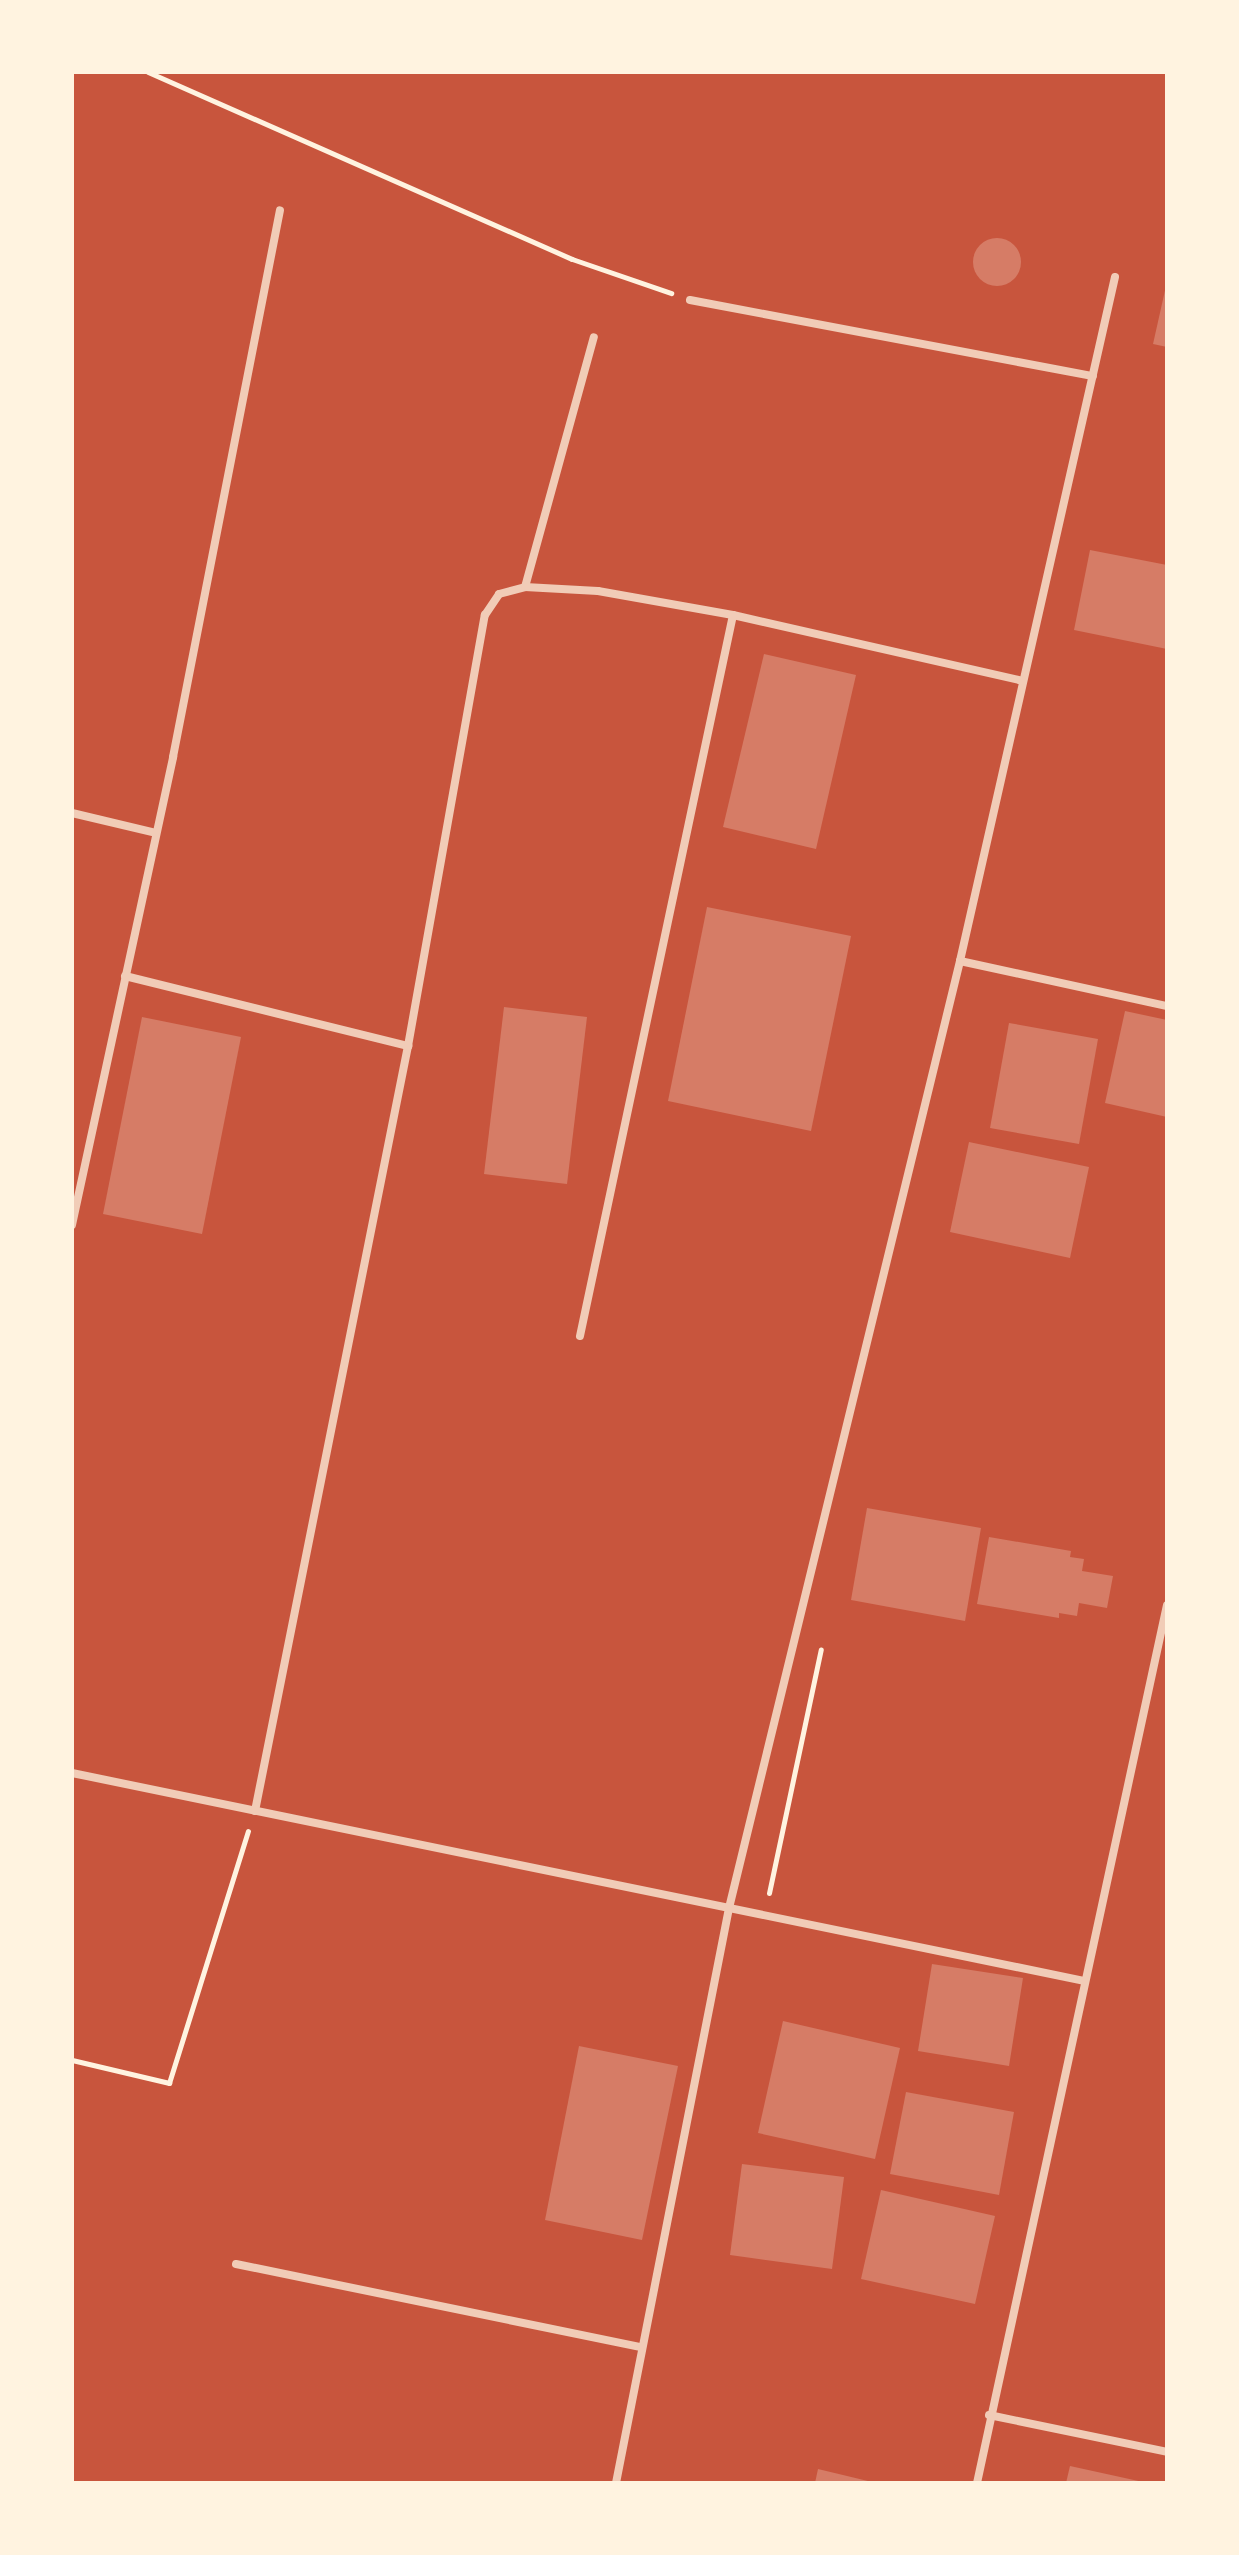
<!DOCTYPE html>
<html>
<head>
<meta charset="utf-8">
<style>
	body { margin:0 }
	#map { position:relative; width:1239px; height:2555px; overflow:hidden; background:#c8553d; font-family:Cabin,sans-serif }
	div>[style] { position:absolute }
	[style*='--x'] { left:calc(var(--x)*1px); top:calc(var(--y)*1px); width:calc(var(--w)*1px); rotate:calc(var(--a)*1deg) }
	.building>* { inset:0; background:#d67c66 }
	.round { border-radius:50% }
	.path>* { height:5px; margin:-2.5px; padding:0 2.5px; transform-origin:2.5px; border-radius:2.5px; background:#fff3e0 }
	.minor>* { height:8px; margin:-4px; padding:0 4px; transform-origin:4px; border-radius:4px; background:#f1ccb7 }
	span { translate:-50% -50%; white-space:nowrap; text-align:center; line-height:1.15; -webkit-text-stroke:6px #fff3e0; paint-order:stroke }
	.frame { position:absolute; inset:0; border:74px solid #fff3e0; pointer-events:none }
</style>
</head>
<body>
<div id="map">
	<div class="building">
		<div class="round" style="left:973px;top:238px;width:48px;height:48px"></div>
		<div style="clip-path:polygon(1166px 286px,1167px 286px,1167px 347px,1153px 344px)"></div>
		<div style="clip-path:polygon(1090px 550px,1167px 565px,1167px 649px,1074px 630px)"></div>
		<div style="clip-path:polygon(764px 654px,856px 675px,816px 849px,723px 827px)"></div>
		<div style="clip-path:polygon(707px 907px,851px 936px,811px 1131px,668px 1101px)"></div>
		<div style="clip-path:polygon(504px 1007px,587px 1017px,567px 1184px,484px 1174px)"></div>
		<div style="clip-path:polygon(1125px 1011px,1167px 1020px,1167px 1117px,1105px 1103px)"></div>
		<div style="clip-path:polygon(142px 1017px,241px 1037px,202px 1234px,103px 1214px)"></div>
		<div style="clip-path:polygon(1009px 1023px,1098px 1039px,1079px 1144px,990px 1128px)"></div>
		<div style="clip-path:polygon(969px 1142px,1089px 1167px,1070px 1258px,950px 1232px)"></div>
		<div style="clip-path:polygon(867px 1508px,981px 1528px,965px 1621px,851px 1600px)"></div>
		<div style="clip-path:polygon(989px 1537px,1071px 1551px,1070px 1557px,1084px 1559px,1082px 1571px,1113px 1576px,1107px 1608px,1079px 1603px,1077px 1616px,1059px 1613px,1059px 1618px,977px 1604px)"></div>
		<div style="clip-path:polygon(932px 1964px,1023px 1978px,1009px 2066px,918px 2051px)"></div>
		<div style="clip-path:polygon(783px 2021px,900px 2048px,875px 2159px,758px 2133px)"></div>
		<div style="clip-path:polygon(579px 2046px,678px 2066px,642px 2240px,545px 2220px)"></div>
		<div style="clip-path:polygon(906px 2092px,1014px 2112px,999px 2195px,890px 2174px)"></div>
		<div style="clip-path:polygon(742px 2164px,844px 2177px,832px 2269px,730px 2255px)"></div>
		<div style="clip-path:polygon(881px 2190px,995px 2216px,975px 2304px,861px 2279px)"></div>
		<div style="clip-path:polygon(1070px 2466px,1143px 2482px,1142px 2483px,1066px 2483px)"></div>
		<div style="clip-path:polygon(818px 2469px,872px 2482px,872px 2483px,815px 2483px)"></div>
	</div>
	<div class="path">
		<div style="--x:148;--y:72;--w:463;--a:23.8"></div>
		<div style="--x:572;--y:259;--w:105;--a:19"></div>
		<div style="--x:769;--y:1893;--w:249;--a:-78"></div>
		<div style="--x:72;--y:2060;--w:100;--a:13.3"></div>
		<div style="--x:169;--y:2083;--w:264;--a:-72.6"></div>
	</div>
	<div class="minor">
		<div style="--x:1115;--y:277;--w:701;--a:102.77"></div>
		<div style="--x:960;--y:961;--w:212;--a:12.3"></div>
		<div style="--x:690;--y:300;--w:410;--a:10.7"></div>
		<div style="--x:525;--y:587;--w:259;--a:-74.6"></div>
		<div style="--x:72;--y:813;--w:86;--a:13.4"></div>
		<div style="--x:125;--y:976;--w:292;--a:13.9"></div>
		<div style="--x:72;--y:1225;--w:479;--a:-77.8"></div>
		<div style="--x:173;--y:757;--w:557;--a:-78.93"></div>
		<div style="--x:580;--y:1336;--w:737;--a:-78.02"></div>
		<div style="--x:72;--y:1773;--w:1033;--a:11.61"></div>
		<div style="--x:255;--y:1811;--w:780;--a:-78.69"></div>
		<div style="--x:408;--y:1046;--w:438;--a:-79.9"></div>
		<div style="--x:485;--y:615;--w:25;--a:-56"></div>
		<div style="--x:499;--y:594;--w:27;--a:-15"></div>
		<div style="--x:525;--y:587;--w:73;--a:3.1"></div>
		<div style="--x:598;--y:591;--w:137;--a:10.1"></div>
		<div style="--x:733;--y:615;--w:297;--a:12.8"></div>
		<div style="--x:236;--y:2264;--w:412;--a:11.6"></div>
		<div style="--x:989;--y:2415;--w:182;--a:11.7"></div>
		<div style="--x:616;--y:2483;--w:586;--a:-78.88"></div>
		<div style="--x:729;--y:1908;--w:975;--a:-76.29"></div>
		<div style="--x:977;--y:2483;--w:898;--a:-77.79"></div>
	</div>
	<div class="frame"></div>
</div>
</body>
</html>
